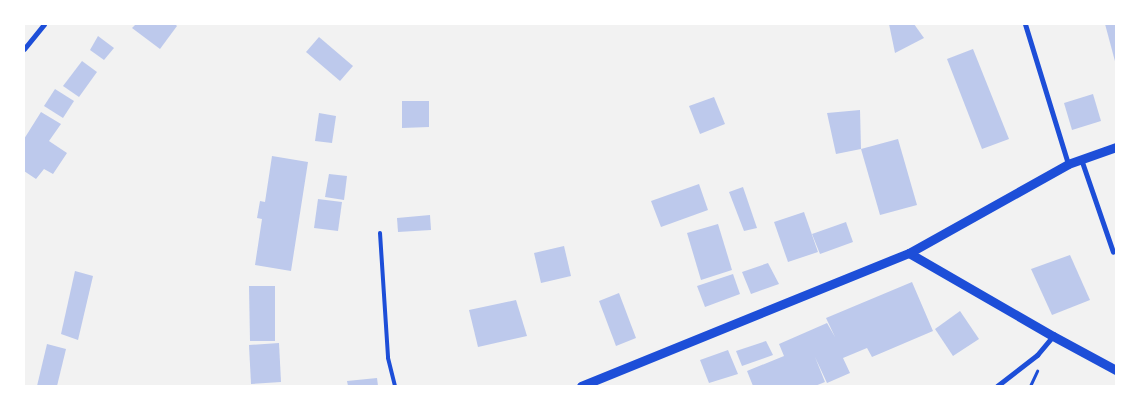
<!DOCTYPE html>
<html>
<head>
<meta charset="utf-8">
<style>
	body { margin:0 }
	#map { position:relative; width:1140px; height:410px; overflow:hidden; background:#f2f2f2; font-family:"DejaVu Sans",sans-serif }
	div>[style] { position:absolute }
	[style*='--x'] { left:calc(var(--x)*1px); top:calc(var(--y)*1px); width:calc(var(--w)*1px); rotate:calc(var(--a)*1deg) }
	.building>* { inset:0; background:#bdc9ec }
	.path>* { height:3px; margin:-1.5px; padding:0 1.5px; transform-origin:1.5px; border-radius:1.5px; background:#1d4ed8 }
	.service>* { height:4px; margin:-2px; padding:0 2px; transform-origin:2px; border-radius:2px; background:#1d4ed8 }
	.minor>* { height:5px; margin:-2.5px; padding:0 2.5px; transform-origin:2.5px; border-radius:2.5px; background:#1d4ed8 }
	.tertiary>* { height:9px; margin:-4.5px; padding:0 4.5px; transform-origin:4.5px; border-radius:4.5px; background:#1d4ed8 }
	span { translate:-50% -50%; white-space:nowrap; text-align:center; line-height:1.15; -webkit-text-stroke:5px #fff; paint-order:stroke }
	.frame { position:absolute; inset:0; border:25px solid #fff; pointer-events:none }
</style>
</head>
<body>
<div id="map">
	<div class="building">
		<div style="clip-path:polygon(136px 24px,175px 24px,177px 26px,160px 49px,132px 28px)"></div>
		<div style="clip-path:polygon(889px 24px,914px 24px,924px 38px,895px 53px)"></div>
		<div style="clip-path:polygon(1105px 24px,1116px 24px,1116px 65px)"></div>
		<div style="clip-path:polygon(98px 36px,114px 48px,104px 60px,90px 50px)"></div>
		<div style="clip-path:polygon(319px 37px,353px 66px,340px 81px,306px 52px)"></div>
		<div style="clip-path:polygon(973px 49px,1009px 139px,982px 149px,947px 59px)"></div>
		<div style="clip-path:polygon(82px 61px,97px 72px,79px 97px,63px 86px)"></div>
		<div style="clip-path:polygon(55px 89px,74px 101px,63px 118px,44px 106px)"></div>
		<div style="clip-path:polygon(1093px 94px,1101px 121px,1072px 130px,1064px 103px)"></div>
		<div style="clip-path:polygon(714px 97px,725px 124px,700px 134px,689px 106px)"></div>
		<div style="clip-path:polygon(402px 101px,429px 101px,429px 127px,402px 128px)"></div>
		<div style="clip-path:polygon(860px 110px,861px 149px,836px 154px,827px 113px)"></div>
		<div style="clip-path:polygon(41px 112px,61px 124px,49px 141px,67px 153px,53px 174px,44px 169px,36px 179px,24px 171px,24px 139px)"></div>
		<div style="clip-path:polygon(319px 113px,336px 116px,332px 143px,315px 141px)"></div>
		<div style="clip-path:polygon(898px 139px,917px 205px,880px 215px,861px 149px)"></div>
		<div style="clip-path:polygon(272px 156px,308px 162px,291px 271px,255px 265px,262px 219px,257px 218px,260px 201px,265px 202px)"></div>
		<div style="clip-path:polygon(329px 174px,347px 176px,344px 200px,325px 197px)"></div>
		<div style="clip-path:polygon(699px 184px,708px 210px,661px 227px,651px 201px)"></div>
		<div style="clip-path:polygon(743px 187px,757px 228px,744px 231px,729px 192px)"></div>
		<div style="clip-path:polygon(318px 199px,342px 202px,338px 231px,314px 228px)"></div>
		<div style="clip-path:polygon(804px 212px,818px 252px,788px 262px,774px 222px)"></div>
		<div style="clip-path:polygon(430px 215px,431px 230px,398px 232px,397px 218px)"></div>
		<div style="clip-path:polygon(846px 222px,853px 242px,820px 254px,812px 234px)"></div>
		<div style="clip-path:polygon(718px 224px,732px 270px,701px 280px,687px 233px)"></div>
		<div style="clip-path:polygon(564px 246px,571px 276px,541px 283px,534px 253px)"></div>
		<div style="clip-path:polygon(1070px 255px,1090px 300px,1052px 315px,1031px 269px)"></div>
		<div style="clip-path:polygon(768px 263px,779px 284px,751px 294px,742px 272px)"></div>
		<div style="clip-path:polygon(75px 271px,93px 276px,78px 340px,61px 334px)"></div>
		<div style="clip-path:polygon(733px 274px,740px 294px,705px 307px,697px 286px)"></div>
		<div style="clip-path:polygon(912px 282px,933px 331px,872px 357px,867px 348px,843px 358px,850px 373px,827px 383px,815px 357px,825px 382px,815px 386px,753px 386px,747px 371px,784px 356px,779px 344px,827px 323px,835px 337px,826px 318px)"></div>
		<div style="clip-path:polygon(249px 286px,275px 286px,275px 341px,250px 341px)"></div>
		<div style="clip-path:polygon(619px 293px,636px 338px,616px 346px,599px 301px)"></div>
		<div style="clip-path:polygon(516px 300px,527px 336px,478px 347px,469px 310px)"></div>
		<div style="clip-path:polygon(960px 311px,979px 339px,953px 356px,935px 329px)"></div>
		<div style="clip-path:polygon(766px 341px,773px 355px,742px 366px,736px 351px)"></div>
		<div style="clip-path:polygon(279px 343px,281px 382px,251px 384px,249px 345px)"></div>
		<div style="clip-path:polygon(47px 344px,66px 349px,57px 386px,37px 386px)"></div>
		<div style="clip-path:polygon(728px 350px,738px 374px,709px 383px,700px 360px)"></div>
		<div style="clip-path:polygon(377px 378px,378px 386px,348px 386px,347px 381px)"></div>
	</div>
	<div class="path">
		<div style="--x:1030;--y:386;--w:17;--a:-65"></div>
	</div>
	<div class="service">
		<div style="--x:380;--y:233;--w:125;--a:86.3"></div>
		<div style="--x:388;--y:358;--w:29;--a:76"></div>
	</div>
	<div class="minor">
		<div style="--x:1025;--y:24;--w:146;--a:72.9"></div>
		<div style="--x:24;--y:49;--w:32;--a:-51"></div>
		<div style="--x:1081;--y:159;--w:98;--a:71"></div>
		<div style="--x:997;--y:386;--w:51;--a:-37.8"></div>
		<div style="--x:1037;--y:355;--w:25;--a:-50"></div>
	</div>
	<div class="tertiary">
		<div style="--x:909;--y:253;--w:166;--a:30"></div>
		<div style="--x:1053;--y:336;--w:72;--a:28.4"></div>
		<div style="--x:581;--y:386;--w:354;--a:-22.1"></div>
		<div style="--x:909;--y:253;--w:182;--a:-29.2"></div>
		<div style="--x:1068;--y:164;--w:51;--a:-19.5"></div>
	</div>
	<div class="frame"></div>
</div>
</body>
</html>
